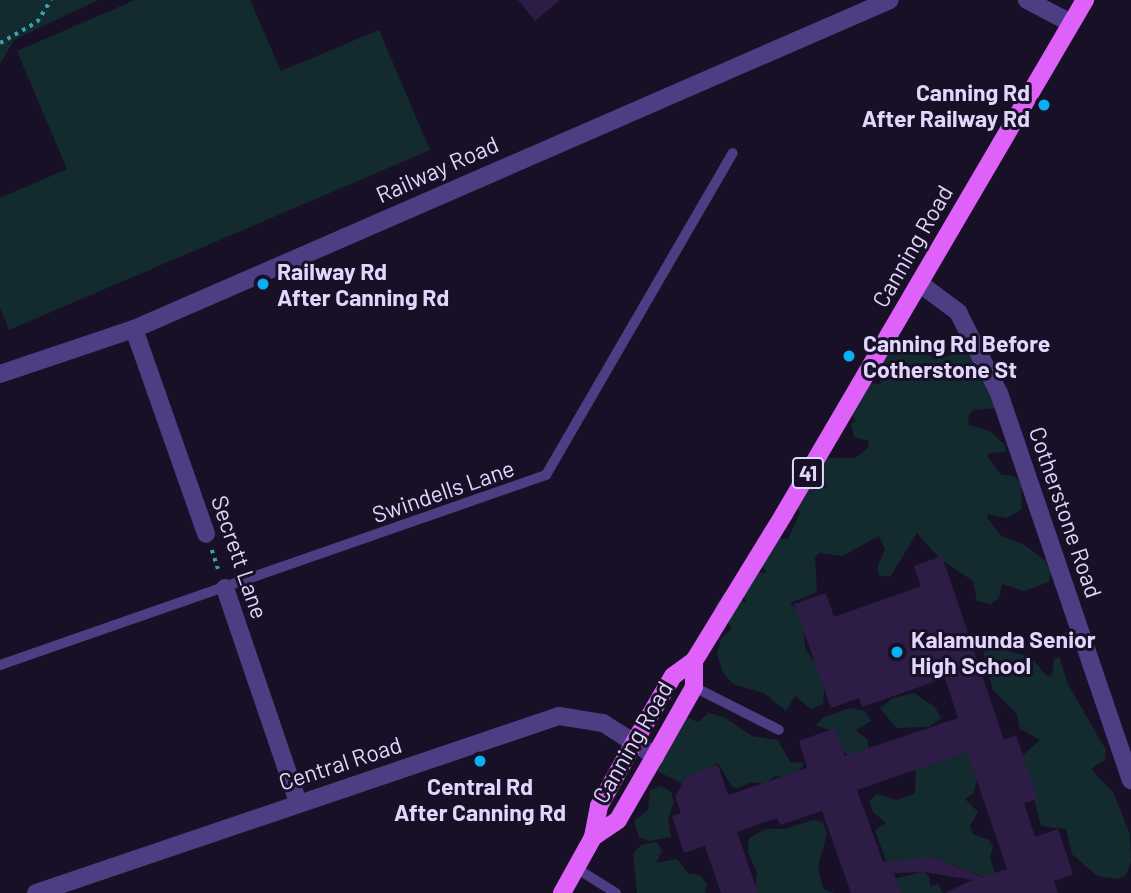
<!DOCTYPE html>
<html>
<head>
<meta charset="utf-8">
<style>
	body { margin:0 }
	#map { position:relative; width:1131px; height:893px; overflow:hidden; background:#181026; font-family:Barlow,sans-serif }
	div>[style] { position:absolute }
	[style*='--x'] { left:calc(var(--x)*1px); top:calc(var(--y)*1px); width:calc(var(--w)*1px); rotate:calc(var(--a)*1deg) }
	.green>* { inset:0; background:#132b2f }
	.building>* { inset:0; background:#2d1d46 }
	.path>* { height:3.5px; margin-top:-1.75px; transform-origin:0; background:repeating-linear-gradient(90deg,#34a2b3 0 3.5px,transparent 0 8.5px) }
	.service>* { height:10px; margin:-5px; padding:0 5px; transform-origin:5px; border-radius:5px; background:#4d3d83 }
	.minor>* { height:18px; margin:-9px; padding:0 9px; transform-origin:9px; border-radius:9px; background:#4d3d83 }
	.tertiary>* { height:18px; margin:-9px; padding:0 9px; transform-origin:9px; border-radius:9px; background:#4d3d83 }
	.primary>* { height:18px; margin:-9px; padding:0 9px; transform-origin:9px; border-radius:9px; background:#de61f9 }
	.dots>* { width:19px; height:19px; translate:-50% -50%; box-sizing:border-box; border:4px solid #181026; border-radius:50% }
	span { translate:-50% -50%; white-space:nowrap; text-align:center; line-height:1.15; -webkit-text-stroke:6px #181026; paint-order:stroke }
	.shield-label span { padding:2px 5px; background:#181026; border:2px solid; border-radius:5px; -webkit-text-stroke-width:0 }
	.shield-label { font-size:21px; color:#e2d6fd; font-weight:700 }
	.poi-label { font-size:23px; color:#e2d6fd; font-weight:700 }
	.right { translate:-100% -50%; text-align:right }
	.left { translate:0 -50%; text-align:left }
	.street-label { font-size:23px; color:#e2d6fd }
</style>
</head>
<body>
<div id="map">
	<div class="green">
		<div style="clip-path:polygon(0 0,98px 0,14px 40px,0 64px)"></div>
		<div style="clip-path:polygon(135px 0,250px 0,281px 71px,379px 30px,430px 150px,9px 330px,0 308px,0 198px,67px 169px,17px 51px)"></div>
		<div style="clip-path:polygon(904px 344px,920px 345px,934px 359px,972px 351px,1000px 408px,973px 410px,968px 416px,969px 425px,990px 431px,1005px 445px,1005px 452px,988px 453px,988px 457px,1000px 474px,1016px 477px,1021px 485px,1022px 509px,1007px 518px,987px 514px,988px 519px,1002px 537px,1023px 544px,1045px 560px,1051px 572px,1049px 582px,1024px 591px,1002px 584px,999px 598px,991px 604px,977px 601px,973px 581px,940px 559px,917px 533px,890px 577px,879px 575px,877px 568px,885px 549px,879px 536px,842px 556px,819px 553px,815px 557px,817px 592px,790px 603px,802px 614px,805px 648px,825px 678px,823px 704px,811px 709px,795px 696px,786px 711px,764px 693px,733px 684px,723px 673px,717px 654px,721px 639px,732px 628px,715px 606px,725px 592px,747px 603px,737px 586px,741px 574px,767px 573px,756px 560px,774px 538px,788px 539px,800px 513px,795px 504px,805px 483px,828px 488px,817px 473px,827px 458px,855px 458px,868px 448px,869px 441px,854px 437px,851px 424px,856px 421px,848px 409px,865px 383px,881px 384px,876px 366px,889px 346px)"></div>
		<div style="clip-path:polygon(988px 637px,1010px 652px,1030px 656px,1047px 676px,1052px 675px,1054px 659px,1059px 657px,1068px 684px,1106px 750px,1105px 760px,1091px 769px,1113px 792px,1130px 834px,1131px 862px,1126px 875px,1118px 879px,1097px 876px,1072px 854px,1066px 829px,1041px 826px,1023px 755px,1040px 740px,1020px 729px,1017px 714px,993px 690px,983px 651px)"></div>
		<div style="clip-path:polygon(914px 693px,935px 707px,941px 718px,929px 727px,896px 728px,880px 708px,893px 698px)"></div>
		<div style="clip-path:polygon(850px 708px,865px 711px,871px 721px,856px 730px,868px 740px,868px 748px,850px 757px,838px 747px,831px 731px,816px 725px,824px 717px)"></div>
		<div style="clip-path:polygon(708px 713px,724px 717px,752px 736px,778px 740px,790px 762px,803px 763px,803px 767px,789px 778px,775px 776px,766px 784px,751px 782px,738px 788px,732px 787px,718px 763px,685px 785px,657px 771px,685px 717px,698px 722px)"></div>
		<div style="clip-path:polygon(970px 747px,978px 774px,974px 793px,965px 799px,978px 812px,970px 826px,973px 834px,989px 840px,993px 846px,990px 859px,995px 873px,984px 877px,933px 857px,887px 864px,875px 830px,886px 823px,873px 812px,869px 801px,877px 794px,897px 800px,915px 793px,916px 766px)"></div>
		<div style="clip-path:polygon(661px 786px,671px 792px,674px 802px,668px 819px,671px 837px,649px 841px,639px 837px,634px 821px,648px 810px,650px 790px)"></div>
		<div style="clip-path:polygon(813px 820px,823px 822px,827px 834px,818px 866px,823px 889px,834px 893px,755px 893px,757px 873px,748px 852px,749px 838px,766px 829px,785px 829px)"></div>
		<div style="clip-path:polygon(657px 842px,662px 851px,656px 863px,677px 859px,689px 874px,700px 875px,707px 884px,705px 893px,637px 893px,633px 854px,641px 845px)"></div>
		<div style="clip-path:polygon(924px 872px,929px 876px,930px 887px,938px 884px,943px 893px,889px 893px,896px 878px)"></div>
	</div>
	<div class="building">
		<div style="clip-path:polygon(518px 0,560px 0,535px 21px)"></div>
		<div style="clip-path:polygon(evenodd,942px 556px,1004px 740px,1016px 735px,1038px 799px,1024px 803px,1035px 837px,1058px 829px,1073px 874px,1054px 881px,1058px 893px,945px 893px,973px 880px,924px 872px,894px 873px,901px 893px,851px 893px,822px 811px,780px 825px,777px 818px,737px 832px,758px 893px,721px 893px,705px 846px,684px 853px,672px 816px,681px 813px,675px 797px,687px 776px,718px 765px,728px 795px,807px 768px,799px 741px,835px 728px,845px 756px,958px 718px,945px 678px,862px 707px,859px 698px,831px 708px,794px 604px,826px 593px,834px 617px,921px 586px,914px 566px,942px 556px,967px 752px,1007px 869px,982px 877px,933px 857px,883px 862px,857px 790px,967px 752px)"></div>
	</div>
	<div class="path">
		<div style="--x:0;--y:43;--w:43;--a:-29.6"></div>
		<div style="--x:37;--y:22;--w:26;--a:-58"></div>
		<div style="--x:212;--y:550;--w:20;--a:72"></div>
	</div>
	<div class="service">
		<div style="--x:1048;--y:644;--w:35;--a:-18"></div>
		<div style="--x:0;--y:665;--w:578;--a:-19.19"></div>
		<div style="--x:546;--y:475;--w:372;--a:-59.9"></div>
		<div style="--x:694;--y:687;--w:95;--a:26.8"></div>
		<div style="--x:576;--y:868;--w:47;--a:32"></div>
	</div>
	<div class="minor">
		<div style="--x:134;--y:329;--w:217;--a:70.6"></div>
		<div style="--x:225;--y:588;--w:226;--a:71.2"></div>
		<div style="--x:36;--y:893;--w:552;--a:-18.7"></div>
		<div style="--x:559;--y:716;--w:45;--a:9"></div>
		<div style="--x:603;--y:723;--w:62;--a:32.4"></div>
	</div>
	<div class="tertiary">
		<div style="--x:1027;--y:0;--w:50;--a:27.6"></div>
		<div style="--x:919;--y:283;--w:49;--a:36.6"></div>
		<div style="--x:958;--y:312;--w:91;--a:63.2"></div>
		<div style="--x:999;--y:393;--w:409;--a:71.2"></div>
		<div style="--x:0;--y:374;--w:141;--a:-18.6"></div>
		<div style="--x:134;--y:329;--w:824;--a:-23.52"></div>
	</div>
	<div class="primary">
		<div style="--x:593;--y:837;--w:30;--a:-34"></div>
		<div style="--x:618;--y:820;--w:74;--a:-60"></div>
		<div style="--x:655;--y:756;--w:79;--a:-60.5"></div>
		<div style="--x:694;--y:687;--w:26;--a:-90"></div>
		<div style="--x:562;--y:893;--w:64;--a:-61"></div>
		<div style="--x:593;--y:837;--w:32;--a:-79"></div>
		<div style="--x:599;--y:806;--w:74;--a:-61"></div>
		<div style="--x:635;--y:741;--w:75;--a:-59.7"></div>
		<div style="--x:673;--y:676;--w:26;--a:-36"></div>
		<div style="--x:694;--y:661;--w:172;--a:-58.5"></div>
		<div style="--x:784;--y:514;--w:596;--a:-59.65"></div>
	</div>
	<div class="dots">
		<div style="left:1044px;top:105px;background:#0ab0f6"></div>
		<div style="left:263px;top:284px;background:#0ab0f6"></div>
		<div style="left:849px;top:356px;background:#0ab0f6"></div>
		<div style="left:897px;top:652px;background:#0ab0f6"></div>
		<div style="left:480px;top:761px;background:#0ab0f6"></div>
	</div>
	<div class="shield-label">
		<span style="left:808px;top:473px">41</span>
	</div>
	<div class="poi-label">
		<span class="right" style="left:1030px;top:105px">Canning Rd<br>After Railway Rd</span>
		<span class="left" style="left:277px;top:284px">Railway Rd<br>After Canning Rd</span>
		<span class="left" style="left:863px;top:356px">Canning Rd Before<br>Cotherstone St</span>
		<span class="left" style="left:911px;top:652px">Kalamunda Senior<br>High School</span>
		<span style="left:480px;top:799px">Central Rd<br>After Canning Rd</span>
	</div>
	<div class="street-label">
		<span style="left:437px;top:169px;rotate:-24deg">Railway Road</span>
		<span style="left:912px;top:246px;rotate:-60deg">Canning Road</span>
		<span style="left:443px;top:491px;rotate:-19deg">Swindells Lane</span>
		<span style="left:1066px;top:512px;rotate:71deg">Cotherstone Road</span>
		<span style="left:240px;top:557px;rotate:71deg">Secrett Lane</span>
		<span style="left:632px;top:742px;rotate:-60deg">Canning Road</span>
		<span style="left:340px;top:763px;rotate:-18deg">Central Road</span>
	</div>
</div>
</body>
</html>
